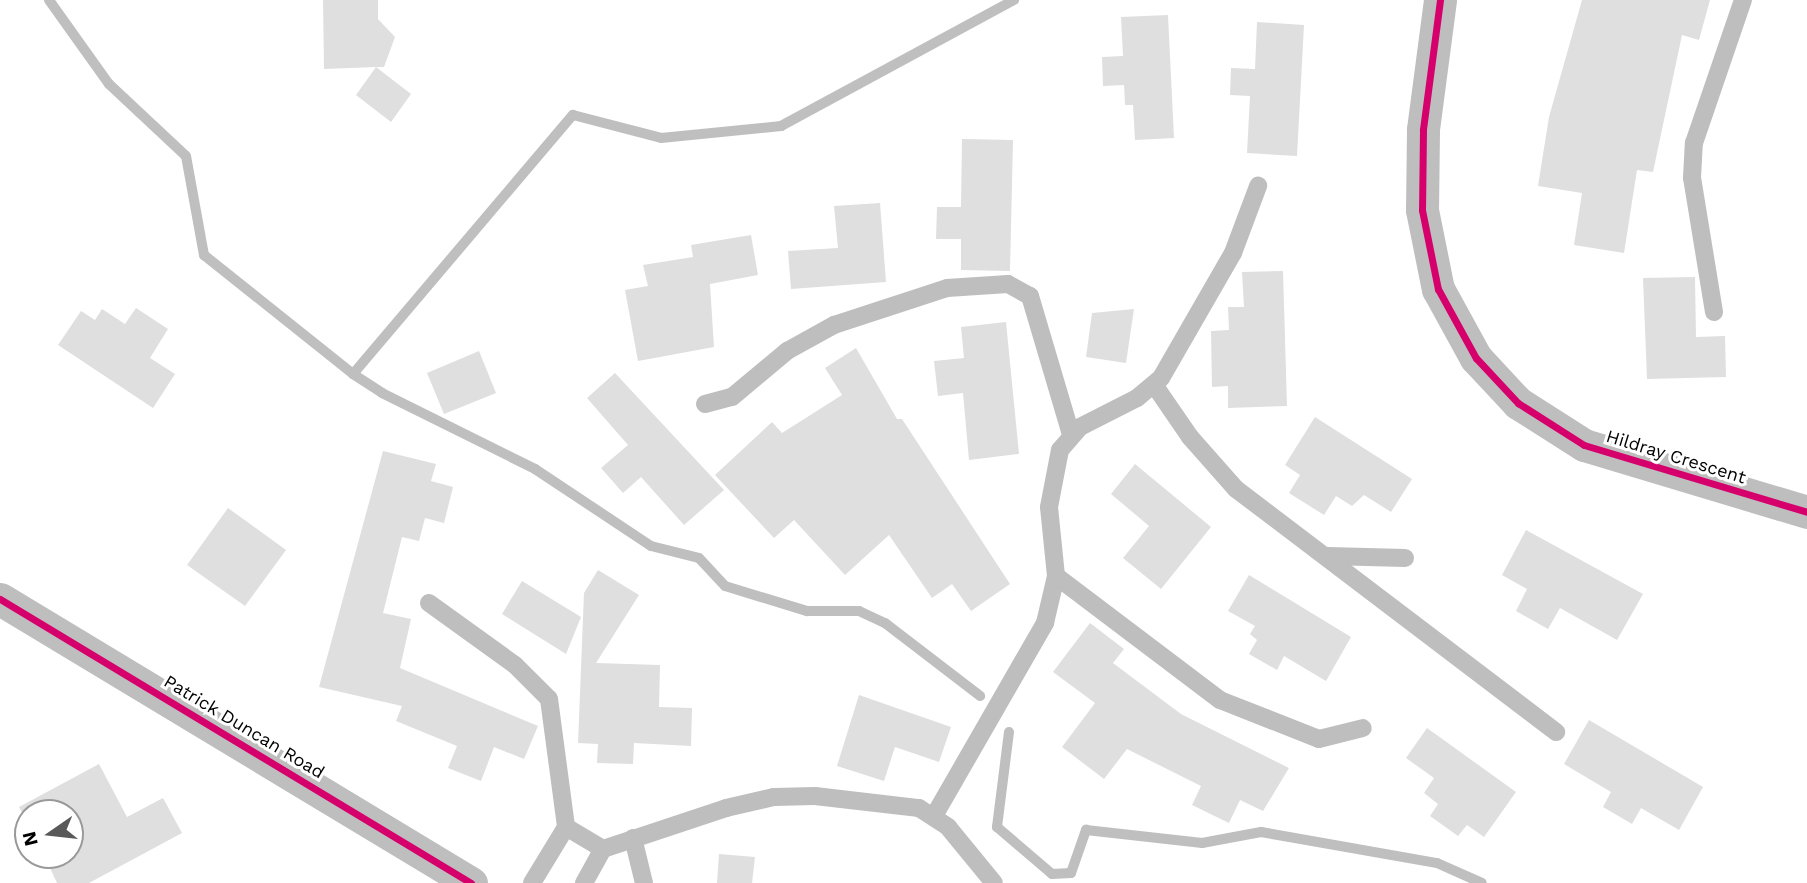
<!DOCTYPE html>
<html>
<head>
<meta charset="utf-8">
<style>
	body { margin:0 }
	#map { position:relative; width:1807px; height:883px; overflow:hidden; background:#fff; font-family:"Work Sans",sans-serif }
	div>[style] { position:absolute }
	[style*='--x'] { left:calc(var(--x)*1px); top:calc(var(--y)*1px); width:calc(var(--w)*1px); rotate:calc(var(--a)*1deg) }
	.stream>* { height:10px; margin:-5px; padding:0 5px; transform-origin:5px; border-radius:5px; background:#bfbfbf }
	.building>* { inset:0; background:#dfdfdf }
	.service>* { height:18px; margin:-9px; padding:0 9px; transform-origin:9px; border-radius:9px; background:#bebebe }
	.minor>* { height:33px; margin:-16.5px; padding:0 16.5px; transform-origin:16.5px; border-radius:16.5px; background:#bebebe }
	.cycleway>* { height:7px; margin:-3.5px; padding:0 3.5px; transform-origin:3.5px; border-radius:3.5px; background:#d6006c }
	span { translate:-50% -50%; white-space:nowrap; text-align:center; line-height:1.15; -webkit-text-stroke:6px #fff; paint-order:stroke }
	.street-label { font-size:18px; color:#000 }
	.north { position:absolute; left:14px; top:799px; width:70px; height:70px; box-sizing:border-box; background:#fff; border:2px solid #999; border-radius:50%; rotate:256deg; font-size:19px; font-weight:700; line-height:28px; text-align:center; color:#000 }
	.north::after { content:''; display:block; margin:auto; width:24px; height:32px; background:#595959; clip-path:polygon(50% 0,100% 100%,50% 72%,0 100%) }
</style>
</head>
<body>
<div id="map">
	<div class="stream">
		<div style="--x:49;--y:0;--w:103;--a:54.5"></div>
		<div style="--x:109;--y:84;--w:105;--a:43.1"></div>
		<div style="--x:186;--y:156;--w:101;--a:79.7"></div>
		<div style="--x:204;--y:255;--w:191;--a:38.6"></div>
		<div style="--x:353;--y:374;--w:340;--a:-49.7"></div>
		<div style="--x:573;--y:115;--w:91;--a:14.6"></div>
		<div style="--x:661;--y:138;--w:121;--a:-5.7"></div>
		<div style="--x:781;--y:126;--w:265;--a:-28.4"></div>
		<div style="--x:353;--y:374;--w:35;--a:33"></div>
		<div style="--x:382;--y:393;--w:171;--a:26.4"></div>
		<div style="--x:535;--y:469;--w:139;--a:33.6"></div>
		<div style="--x:651;--y:546;--w:49;--a:14"></div>
		<div style="--x:699;--y:558;--w:38;--a:47"></div>
		<div style="--x:725;--y:586;--w:86;--a:17"></div>
		<div style="--x:807;--y:611;--w:52;--a:0"></div>
		<div style="--x:859;--y:611;--w:29;--a:25"></div>
		<div style="--x:885;--y:623;--w:120;--a:37.5"></div>
		<div style="--x:1009;--y:732;--w:96;--a:97.2"></div>
		<div style="--x:997;--y:827;--w:72;--a:40.5"></div>
		<div style="--x:1052;--y:874;--w:19;--a:-3"></div>
		<div style="--x:1071;--y:873;--w:46;--a:-70.8"></div>
		<div style="--x:1086;--y:830;--w:117;--a:6.4"></div>
		<div style="--x:1202;--y:843;--w:60;--a:-10.6"></div>
		<div style="--x:1261;--y:832;--w:179;--a:10"></div>
		<div style="--x:1437;--y:863;--w:49;--a:24"></div>
	</div>
	<div class="building">
		<div style="clip-path:polygon(323px 0,378px 0,378px 19px,395px 37px,384px 67px,376px 67px,411px 94px,391px 122px,356px 95px,376px 67px,324px 69px)"></div>
		<div style="clip-path:polygon(1582px 0,1710px 0,1699px 40px,1682px 35px,1653px 172px,1637px 170px,1624px 253px,1574px 245px,1582px 193px,1538px 186px,1549px 117px)"></div>
		<div style="clip-path:polygon(1168px 15px,1174px 138px,1135px 140px,1133px 105px,1125px 105px,1124px 85px,1103px 86px,1102px 57px,1123px 56px,1121px 17px)"></div>
		<div style="clip-path:polygon(1257px 22px,1304px 25px,1297px 156px,1247px 153px,1250px 96px,1230px 95px,1231px 68px,1255px 69px)"></div>
		<div style="clip-path:polygon(962px 139px,1013px 140px,1010px 271px,961px 270px,961px 239px,936px 239px,937px 207px,961px 207px)"></div>
		<div style="clip-path:polygon(880px 203px,886px 282px,791px 289px,788px 251px,838px 248px,834px 206px)"></div>
		<div style="clip-path:polygon(751px 235px,758px 275px,710px 284px,714px 347px,638px 361px,625px 290px,648px 286px,643px 265px,693px 257px,691px 245px)"></div>
		<div style="clip-path:polygon(1283px 271px,1287px 406px,1228px 408px,1228px 386px,1212px 387px,1211px 331px,1229px 330px,1228px 307px,1244px 307px,1242px 272px)"></div>
		<div style="clip-path:polygon(1695px 277px,1696px 337px,1725px 336px,1726px 377px,1647px 379px,1643px 278px)"></div>
		<div style="clip-path:polygon(136px 308px,168px 329px,150px 358px,175px 374px,153px 408px,58px 345px,81px 311px,95px 320px,102px 309px,125px 324px)"></div>
		<div style="clip-path:polygon(1134px 309px,1126px 363px,1086px 357px,1092px 313px)"></div>
		<div style="clip-path:polygon(1006px 322px,1019px 454px,969px 460px,963px 393px,938px 396px,934px 361px,964px 358px,961px 327px)"></div>
		<div style="clip-path:polygon(856px 348px,897px 419px,902px 419px,1010px 584px,971px 611px,952px 584px,932px 598px,889px 535px,845px 575px,794px 520px,774px 538px,715px 475px,772px 422px,782px 433px,842px 395px,825px 368px)"></div>
		<div style="clip-path:polygon(479px 351px,496px 393px,444px 414px,427px 373px)"></div>
		<div style="clip-path:polygon(615px 373px,724px 490px,684px 525px,641px 477px,623px 493px,601px 468px,628px 445px,587px 398px)"></div>
		<div style="clip-path:polygon(1315px 417px,1412px 479px,1391px 512px,1364px 495px,1352px 506px,1336px 496px,1324px 515px,1289px 493px,1300px 475px,1285px 465px)"></div>
		<div style="clip-path:polygon(383px 451px,436px 464px,431px 481px,453px 487px,444px 523px,425px 518px,419px 541px,402px 537px,383px 613px,411px 619px,400px 668px,538px 726px,524px 759px,494px 747px,481px 781px,448px 768px,457px 746px,396px 721px,402px 706px,319px 687px)"></div>
		<div style="clip-path:polygon(1135px 464px,1211px 527px,1161px 589px,1123px 558px,1149px 526px,1111px 494px)"></div>
		<div style="clip-path:polygon(228px 508px,286px 550px,245px 606px,187px 565px)"></div>
		<div style="clip-path:polygon(1526px 530px,1643px 594px,1617px 640px,1560px 608px,1548px 629px,1516px 611px,1527px 589px,1502px 575px)"></div>
		<div style="clip-path:polygon(598px 570px,639px 595px,596px 663px,660px 665px,659px 707px,692px 708px,691px 746px,634px 743px,633px 764px,597px 763px,598px 744px,578px 743px,584px 593px)"></div>
		<div style="clip-path:polygon(1249px 575px,1351px 637px,1326px 681px,1284px 656px,1277px 670px,1249px 654px,1257px 640px,1250px 634px,1255px 626px,1228px 611px)"></div>
		<div style="clip-path:polygon(522px 581px,581px 617px,566px 654px,502px 614px)"></div>
		<div style="clip-path:polygon(1090px 623px,1124px 649px,1113px 663px,1181px 714px,1289px 768px,1263px 811px,1240px 800px,1229px 823px,1192px 805px,1201px 786px,1127px 749px,1104px 779px,1062px 747px,1095px 703px,1053px 672px)"></div>
		<div style="clip-path:polygon(859px 695px,951px 727px,939px 762px,895px 747px,884px 781px,837px 766px)"></div>
		<div style="clip-path:polygon(1589px 720px,1703px 787px,1679px 830px,1641px 808px,1632px 824px,1603px 807px,1611px 792px,1564px 764px)"></div>
		<div style="clip-path:polygon(1427px 728px,1516px 792px,1484px 837px,1467px 825px,1458px 836px,1430px 816px,1438px 804px,1424px 793px,1434px 778px,1406px 758px)"></div>
		<div style="clip-path:polygon(99px 764px,127px 817px,163px 798px,182px 833px,89px 883px,57px 883px,44px 855px,70px 855px,70px 813px,28px 813px,28px 824px,19px 807px)"></div>
		<div style="clip-path:polygon(719px 854px,755px 857px,752px 883px,717px 883px)"></div>
	</div>
	<div class="service">
		<div style="--x:1714;--y:312;--w:136;--a:-99.3"></div>
		<div style="--x:1692;--y:178;--w:35;--a:-87"></div>
		<div style="--x:1694;--y:143;--w:151;--a:-71.1"></div>
		<div style="--x:1155;--y:386;--w:62;--a:55.5"></div>
		<div style="--x:1190;--y:437;--w:69;--a:48.5"></div>
		<div style="--x:1236;--y:489;--w:402;--a:37.2"></div>
		<div style="--x:705;--y:404;--w:28;--a:-15"></div>
		<div style="--x:732;--y:397;--w:72;--a:-39.9"></div>
		<div style="--x:787;--y:351;--w:54;--a:-29"></div>
		<div style="--x:834;--y:325;--w:119;--a:-18.1"></div>
		<div style="--x:947;--y:288;--w:61;--a:-3.8"></div>
		<div style="--x:1008;--y:284;--w:25;--a:29"></div>
		<div style="--x:1030;--y:296;--w:144;--a:73.5"></div>
		<div style="--x:1328;--y:556;--w:77;--a:1.5"></div>
		<div style="--x:1056;--y:576;--w:206;--a:37.1"></div>
		<div style="--x:1220;--y:700;--w:106;--a:21.5"></div>
		<div style="--x:1319;--y:739;--w:45;--a:-14"></div>
		<div style="--x:429;--y:603;--w:106;--a:35.8"></div>
		<div style="--x:515;--y:665;--w:48;--a:45"></div>
		<div style="--x:549;--y:699;--w:129;--a:82.4"></div>
		<div style="--x:934;--y:816;--w:223;--a:-60.1"></div>
		<div style="--x:1045;--y:623;--w:48;--a:-76.8"></div>
		<div style="--x:1056;--y:576;--w:69;--a:-95.8"></div>
		<div style="--x:1049;--y:507;--w:58;--a:-79.1"></div>
		<div style="--x:1060;--y:450;--w:30;--a:-49"></div>
		<div style="--x:1080;--y:427;--w:64;--a:-27"></div>
		<div style="--x:1137;--y:398;--w:31;--a:-40"></div>
		<div style="--x:1161;--y:378;--w:144;--a:-60.1"></div>
		<div style="--x:1233;--y:253;--w:72;--a:-69.5"></div>
		<div style="--x:633;--y:838;--w:46;--a:76.3"></div>
		<div style="--x:532;--y:883;--w:66;--a:-58.7"></div>
		<div style="--x:566;--y:827;--w:43;--a:30.7"></div>
		<div style="--x:603;--y:849;--w:130;--a:-18.4"></div>
		<div style="--x:726;--y:808;--w:49;--a:-12.9"></div>
		<div style="--x:774;--y:797;--w:41;--a:-1.4"></div>
		<div style="--x:815;--y:796;--w:105;--a:6.6"></div>
		<div style="--x:919;--y:808;--w:35;--a:33"></div>
		<div style="--x:948;--y:827;--w:72;--a:50.6"></div>
		<div style="--x:584;--y:883;--w:39;--a:-61"></div>
	</div>
	<div class="minor">
		<div style="--x:1440;--y:0;--w:131;--a:97.5"></div>
		<div style="--x:1423;--y:130;--w:80;--a:90.7"></div>
		<div style="--x:1422;--y:210;--w:81;--a:78.6"></div>
		<div style="--x:1438;--y:289;--w:79;--a:61.2"></div>
		<div style="--x:1476;--y:358;--w:62;--a:47"></div>
		<div style="--x:1518;--y:403;--w:78;--a:32.5"></div>
		<div style="--x:1584;--y:445;--w:233;--a:16.7"></div>
		<div style="--x:0;--y:599;--w:550;--a:31.09"></div>
	</div>
	<div class="cycleway">
		<div style="--x:1440;--y:0;--w:131;--a:97.5"></div>
		<div style="--x:1423;--y:130;--w:80;--a:90.7"></div>
		<div style="--x:1422;--y:210;--w:81;--a:78.6"></div>
		<div style="--x:1438;--y:289;--w:79;--a:61.2"></div>
		<div style="--x:1476;--y:358;--w:62;--a:47"></div>
		<div style="--x:1518;--y:403;--w:78;--a:32.5"></div>
		<div style="--x:1584;--y:445;--w:233;--a:16.7"></div>
		<div style="--x:0;--y:599;--w:550;--a:31.09"></div>
	</div>
	<div class="street-label">
		<span style="left:1676px;top:457px;rotate:17deg">Hildray Crescent</span>
		<span style="left:244px;top:727px;rotate:31deg">Patrick Duncan Road</span>
	</div>
	<div class="north">N</div>
</div>
</body>
</html>
